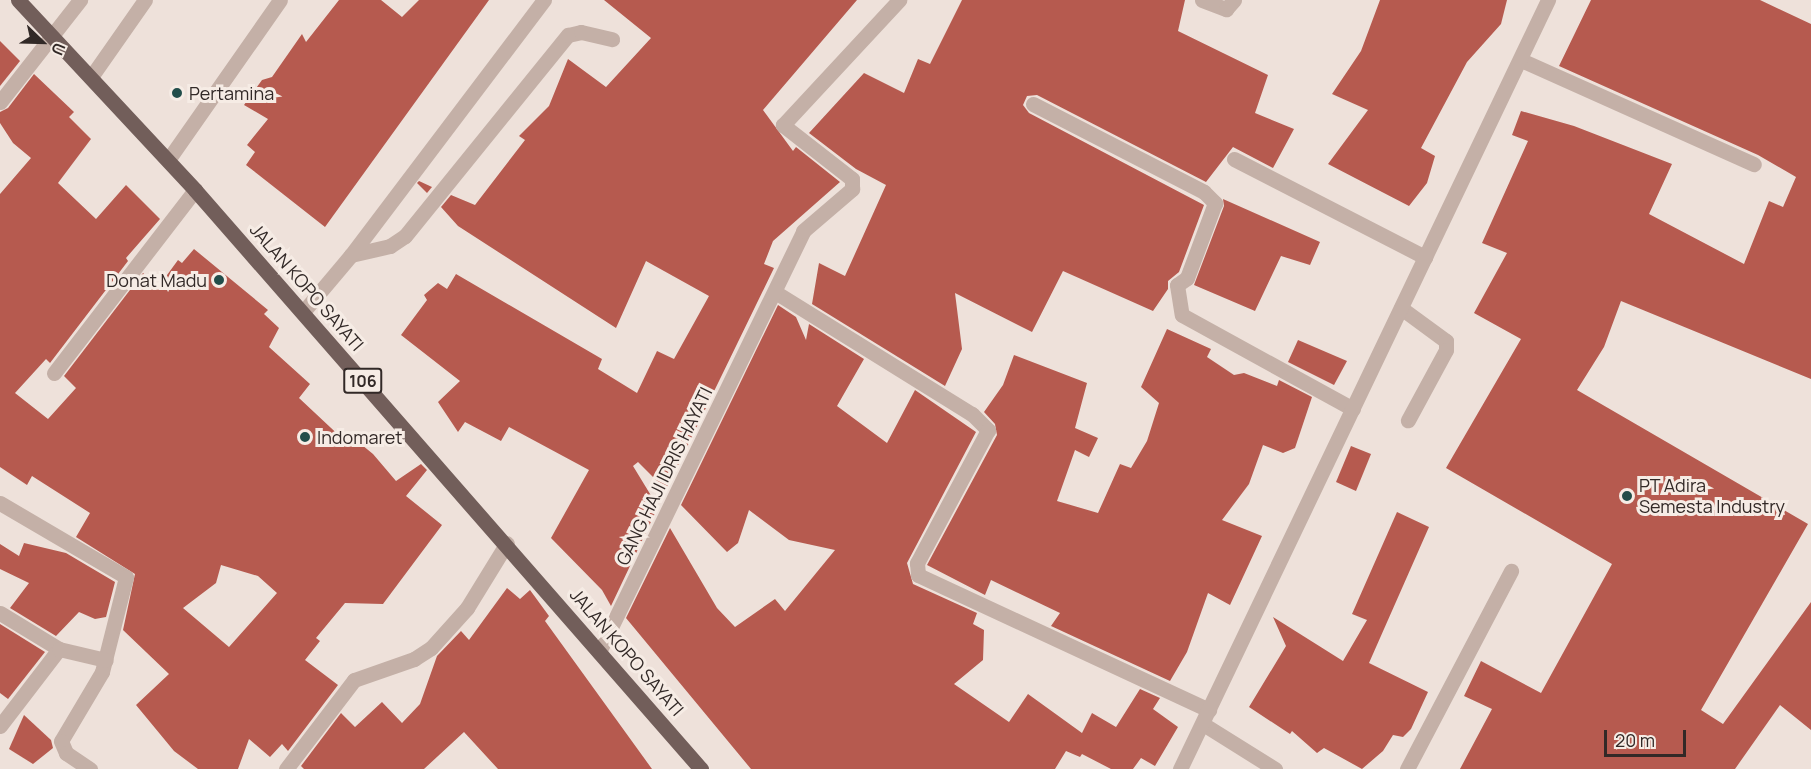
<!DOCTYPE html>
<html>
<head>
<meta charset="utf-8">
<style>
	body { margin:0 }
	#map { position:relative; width:1811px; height:769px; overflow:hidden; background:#eee1da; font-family:Manrope,sans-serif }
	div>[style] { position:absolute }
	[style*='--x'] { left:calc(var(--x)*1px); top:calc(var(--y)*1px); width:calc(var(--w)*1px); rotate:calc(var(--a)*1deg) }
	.building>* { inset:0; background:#b65a4f }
	.minor>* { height:15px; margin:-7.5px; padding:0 7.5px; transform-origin:7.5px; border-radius:7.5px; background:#c4b0a7 }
	.major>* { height:15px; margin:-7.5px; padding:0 7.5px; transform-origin:7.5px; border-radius:7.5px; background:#725e5a }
	.dots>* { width:16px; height:16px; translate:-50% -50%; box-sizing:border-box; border:3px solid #f6ece5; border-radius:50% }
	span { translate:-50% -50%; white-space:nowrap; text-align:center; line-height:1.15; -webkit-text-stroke:6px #f6ece5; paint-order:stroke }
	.shield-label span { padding:2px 4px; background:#f6ece5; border:2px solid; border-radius:4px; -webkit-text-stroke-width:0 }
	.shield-label { font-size:16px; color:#322927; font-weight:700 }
	.poi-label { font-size:18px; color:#322927 }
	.left { translate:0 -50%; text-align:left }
	.right { translate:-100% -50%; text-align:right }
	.street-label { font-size:18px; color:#322927 }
	.north { position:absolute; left:12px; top:12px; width:60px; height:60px; -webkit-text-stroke:4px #f6ece5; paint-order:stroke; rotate:113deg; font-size:16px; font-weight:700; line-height:24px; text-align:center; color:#322927 }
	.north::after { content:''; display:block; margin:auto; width:21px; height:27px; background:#322927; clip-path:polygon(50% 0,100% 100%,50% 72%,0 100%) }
	.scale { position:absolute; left:1604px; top:730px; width:82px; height:27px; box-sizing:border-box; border:3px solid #322927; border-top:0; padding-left:8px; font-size:18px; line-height:21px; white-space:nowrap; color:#322927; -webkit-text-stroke:4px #f6ece5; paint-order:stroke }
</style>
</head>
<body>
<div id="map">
	<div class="building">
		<div style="clip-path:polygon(339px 0,381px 0,402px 17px,419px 0,489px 0,325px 227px,246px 165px,255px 152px,247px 145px,268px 119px,244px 105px,262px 80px,272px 77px,302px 34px,306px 42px)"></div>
		<div style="clip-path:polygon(604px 0,857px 0,763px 110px,793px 151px,796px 147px,840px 182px,773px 241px,764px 264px,774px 268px,666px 490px,638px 462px,633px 466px,658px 507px,611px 606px,602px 590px,551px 538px,589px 470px,509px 427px,501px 441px,465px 422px,458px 432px,438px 402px,460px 381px,401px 335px,427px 300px,424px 295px,438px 283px,447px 289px,456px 274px,602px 359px,598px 369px,637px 393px,657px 351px,674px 359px,709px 296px,646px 261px,616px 328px,458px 226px,441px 207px,451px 195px,475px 205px,525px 140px,519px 136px,549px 106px,568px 59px,606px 87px,651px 38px)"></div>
		<div style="clip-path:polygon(962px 0,1185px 0,1178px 31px,1268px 75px,1255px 113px,1294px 129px,1273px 168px,1233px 147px,1206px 182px,1037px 95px,1027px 96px,1023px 105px,1029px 113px,1204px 205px,1179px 272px,1168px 281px,1168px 289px,1153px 311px,1063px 271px,1032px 332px,955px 293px,962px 349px,945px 386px,812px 304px,819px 263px,845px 276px,886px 185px,856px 169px,809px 133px,864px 73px,904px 93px,918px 59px,930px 64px)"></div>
		<div style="clip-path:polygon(1380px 0,1507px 0,1501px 24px,1467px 62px,1421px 148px,1435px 156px,1427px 183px,1409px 206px,1328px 164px,1368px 110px,1332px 94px,1361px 51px)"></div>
		<div style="clip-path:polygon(1591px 0,1760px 0,1811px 24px,1811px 379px,1621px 301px,1604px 347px,1577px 390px,1808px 524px,1701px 710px,1723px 724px,1811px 602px,1811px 730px,1780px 705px,1735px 769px,1460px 769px,1492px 709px,1464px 696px,1481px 661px,1541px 693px,1612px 564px,1446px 468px,1521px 339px,1474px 313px,1507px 253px,1482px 243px,1528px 141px,1512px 135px,1521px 111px,1574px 126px,1672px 164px,1649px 214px,1744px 264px,1769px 201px,1783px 207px,1796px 177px,1758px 155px,1559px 66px)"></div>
		<div style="clip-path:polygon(0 41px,20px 61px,0 86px)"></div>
		<div style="clip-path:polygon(evenodd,34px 74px,74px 112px,69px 117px,91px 139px,58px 183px,96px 219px,126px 185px,160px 219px,126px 258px,128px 261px,50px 363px,46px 359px,15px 393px,48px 419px,76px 388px,64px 376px,143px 273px,159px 286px,178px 260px,182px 263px,194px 249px,268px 310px,264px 314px,279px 328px,269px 347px,310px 384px,299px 398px,346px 442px,351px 436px,373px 454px,396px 481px,421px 464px,427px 470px,406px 496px,442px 525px,383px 604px,345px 603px,316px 638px,320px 641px,305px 660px,338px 685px,288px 751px,282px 744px,270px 757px,249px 739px,238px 769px,198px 769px,174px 751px,136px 705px,169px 674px,123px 630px,135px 574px,76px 537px,90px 513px,32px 476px,27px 485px,0 467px,0 194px,31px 158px,13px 143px,0 123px,0 112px,8px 108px,34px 74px,221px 565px,258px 576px,277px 593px,229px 647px,183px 608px,216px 583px,221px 565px)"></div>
		<div style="clip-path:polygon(419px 181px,432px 187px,427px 193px,417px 183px)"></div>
		<div style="clip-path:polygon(1223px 199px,1320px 242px,1310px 265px,1281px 256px,1255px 311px,1194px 285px,1224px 206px)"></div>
		<div style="clip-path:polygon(778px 305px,796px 317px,806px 340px,809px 324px,864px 359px,837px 406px,887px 443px,915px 390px,976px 432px,907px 563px,913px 584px,977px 613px,973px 624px,984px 630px,983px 660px,954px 684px,1009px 722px,1028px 694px,1082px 733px,1092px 713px,1116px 727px,1140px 689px,1160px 698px,1153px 709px,1178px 727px,1155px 766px,1141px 758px,1133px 769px,1111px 769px,1082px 754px,1080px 757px,1066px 751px,1055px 769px,751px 769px,626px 618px,670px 528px,717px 608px,735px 627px,775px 599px,785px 611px,835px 550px,789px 540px,749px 510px,738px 543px,727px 552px,681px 505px)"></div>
		<div style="clip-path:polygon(1167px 329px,1211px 349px,1207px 357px,1234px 375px,1244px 373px,1277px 386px,1279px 380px,1312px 397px,1295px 448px,1283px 453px,1263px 445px,1249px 484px,1222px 520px,1262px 536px,1230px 605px,1208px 593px,1187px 652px,1170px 681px,1051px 626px,1060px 613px,991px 580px,985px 595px,927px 565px,997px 435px,995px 424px,984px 412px,1003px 385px,1014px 355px,1087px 383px,1075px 428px,1098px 438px,1089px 457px,1075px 450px,1057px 501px,1098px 513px,1120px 464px,1131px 468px,1147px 441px,1159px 403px,1141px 387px)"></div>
		<div style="clip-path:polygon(1298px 340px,1347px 361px,1334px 385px,1288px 362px)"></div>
		<div style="clip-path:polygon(1351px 446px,1371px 454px,1356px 491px,1336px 482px)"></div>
		<div style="clip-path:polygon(1397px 512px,1429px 527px,1369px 663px,1428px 692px,1411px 729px,1403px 737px,1393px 735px,1383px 751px,1362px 769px,1324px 748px,1317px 753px,1292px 731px,1290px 734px,1249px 707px,1286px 646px,1273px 617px,1343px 661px,1367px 620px,1352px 614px)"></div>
		<div style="clip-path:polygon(24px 543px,66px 553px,115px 582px,106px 617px,95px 619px,79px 612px,56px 636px,10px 608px,29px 583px,0 569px,0 544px,19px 556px)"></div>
		<div style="clip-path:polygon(507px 588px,520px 599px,530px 590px,549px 616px,545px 621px,652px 769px,498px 769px,464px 732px,424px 769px,304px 769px,301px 766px,341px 713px,355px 727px,382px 702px,402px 723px,420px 704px,437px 656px,461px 631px,469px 640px)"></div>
		<div style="clip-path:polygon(0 624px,45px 652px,8px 699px,0 693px)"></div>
		<div style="clip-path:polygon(24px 715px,51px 740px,53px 748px,33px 764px,9px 749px)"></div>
	</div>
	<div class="minor">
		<div style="--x:1202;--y:0;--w:26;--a:21"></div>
		<div style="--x:1226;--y:9;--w:12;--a:-48"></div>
		<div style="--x:1521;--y:60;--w:255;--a:24.1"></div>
		<div style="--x:91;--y:77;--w:94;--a:-55"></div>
		<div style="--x:0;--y:102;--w:130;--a:-51.9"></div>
		<div style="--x:1033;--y:104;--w:192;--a:27.2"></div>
		<div style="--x:1204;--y:192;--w:16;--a:45"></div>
		<div style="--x:1215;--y:203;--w:80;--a:110.5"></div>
		<div style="--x:1187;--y:278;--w:12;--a:145"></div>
		<div style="--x:1177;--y:285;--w:30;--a:81"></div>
		<div style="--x:1182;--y:315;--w:195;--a:28.8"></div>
		<div style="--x:1234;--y:159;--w:215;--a:27.2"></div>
		<div style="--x:168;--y:160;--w:195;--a:-55"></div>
		<div style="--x:351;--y:255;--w:40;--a:-13"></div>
		<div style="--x:390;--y:246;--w:18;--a:-34"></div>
		<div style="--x:405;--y:236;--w:259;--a:-51"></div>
		<div style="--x:568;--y:35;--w:13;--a:-13"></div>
		<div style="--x:581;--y:32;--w:32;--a:13"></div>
		<div style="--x:775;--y:292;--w:232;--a:31.8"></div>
		<div style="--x:972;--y:414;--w:23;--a:45"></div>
		<div style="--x:988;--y:430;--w:151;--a:118.1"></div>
		<div style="--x:917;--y:563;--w:12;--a:85"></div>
		<div style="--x:918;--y:575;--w:321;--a:24.9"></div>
		<div style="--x:1401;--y:308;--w:56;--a:36.3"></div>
		<div style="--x:1446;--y:341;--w:9;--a:90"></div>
		<div style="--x:1446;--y:350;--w:80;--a:118.5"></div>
		<div style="--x:303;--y:312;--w:75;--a:-49.9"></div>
		<div style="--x:351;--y:255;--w:320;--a:-52.9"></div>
		<div style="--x:54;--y:373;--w:231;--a:-52.4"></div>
		<div style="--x:0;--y:503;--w:146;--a:30.4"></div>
		<div style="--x:126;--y:577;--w:98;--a:104.2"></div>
		<div style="--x:102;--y:672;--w:80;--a:120.7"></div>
		<div style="--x:61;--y:741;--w:13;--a:67"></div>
		<div style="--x:66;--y:753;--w:29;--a:34"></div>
		<div style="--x:0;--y:613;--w:69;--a:31.4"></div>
		<div style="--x:59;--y:649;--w:97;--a:127.5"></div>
		<div style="--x:59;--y:649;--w:48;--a:13.2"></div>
		<div style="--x:599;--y:652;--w:468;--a:-64.1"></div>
		<div style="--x:803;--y:231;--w:65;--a:-40.6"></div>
		<div style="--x:852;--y:189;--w:10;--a:-90"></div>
		<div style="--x:852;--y:179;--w:88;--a:-142"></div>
		<div style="--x:783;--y:125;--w:171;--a:-47.1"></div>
		<div style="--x:1203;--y:724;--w:85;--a:32"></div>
		<div style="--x:286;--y:769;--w:112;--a:-52.6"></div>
		<div style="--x:354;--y:680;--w:64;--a:-19.3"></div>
		<div style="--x:414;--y:659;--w:20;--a:-33"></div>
		<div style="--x:431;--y:648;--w:54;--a:-48"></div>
		<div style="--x:467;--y:608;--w:76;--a:-58.4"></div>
		<div style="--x:1180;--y:769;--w:853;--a:-64.43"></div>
		<div style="--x:1407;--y:769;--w:224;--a:-62.3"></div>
	</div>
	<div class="major">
		<div style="--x:18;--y:0;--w:260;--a:47"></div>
		<div style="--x:195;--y:190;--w:769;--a:48.85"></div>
	</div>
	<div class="dots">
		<div style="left:177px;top:93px;background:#224d4a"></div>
		<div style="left:219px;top:280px;background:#224d4a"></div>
		<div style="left:305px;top:437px;background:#224d4a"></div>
		<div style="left:1627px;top:496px;background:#224d4a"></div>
	</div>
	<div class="shield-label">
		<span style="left:363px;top:381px">106</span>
	</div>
	<div class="poi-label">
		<span class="left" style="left:189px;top:93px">Pertamina</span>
		<span class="right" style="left:207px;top:280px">Donat Madu</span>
		<span class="left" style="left:317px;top:437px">Indomaret</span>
		<span class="left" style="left:1639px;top:496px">PT Adira<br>Semesta Industry</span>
	</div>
	<div class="street-label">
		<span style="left:307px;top:287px;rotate:49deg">JALAN KOPO SAYATI</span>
		<span style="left:664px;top:476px;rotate:-64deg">GANG HAJI IDRIS HAYATI</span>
		<span style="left:627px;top:652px;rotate:49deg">JALAN KOPO SAYATI</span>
	</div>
	<div class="north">U</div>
	<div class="scale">20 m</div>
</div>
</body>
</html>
